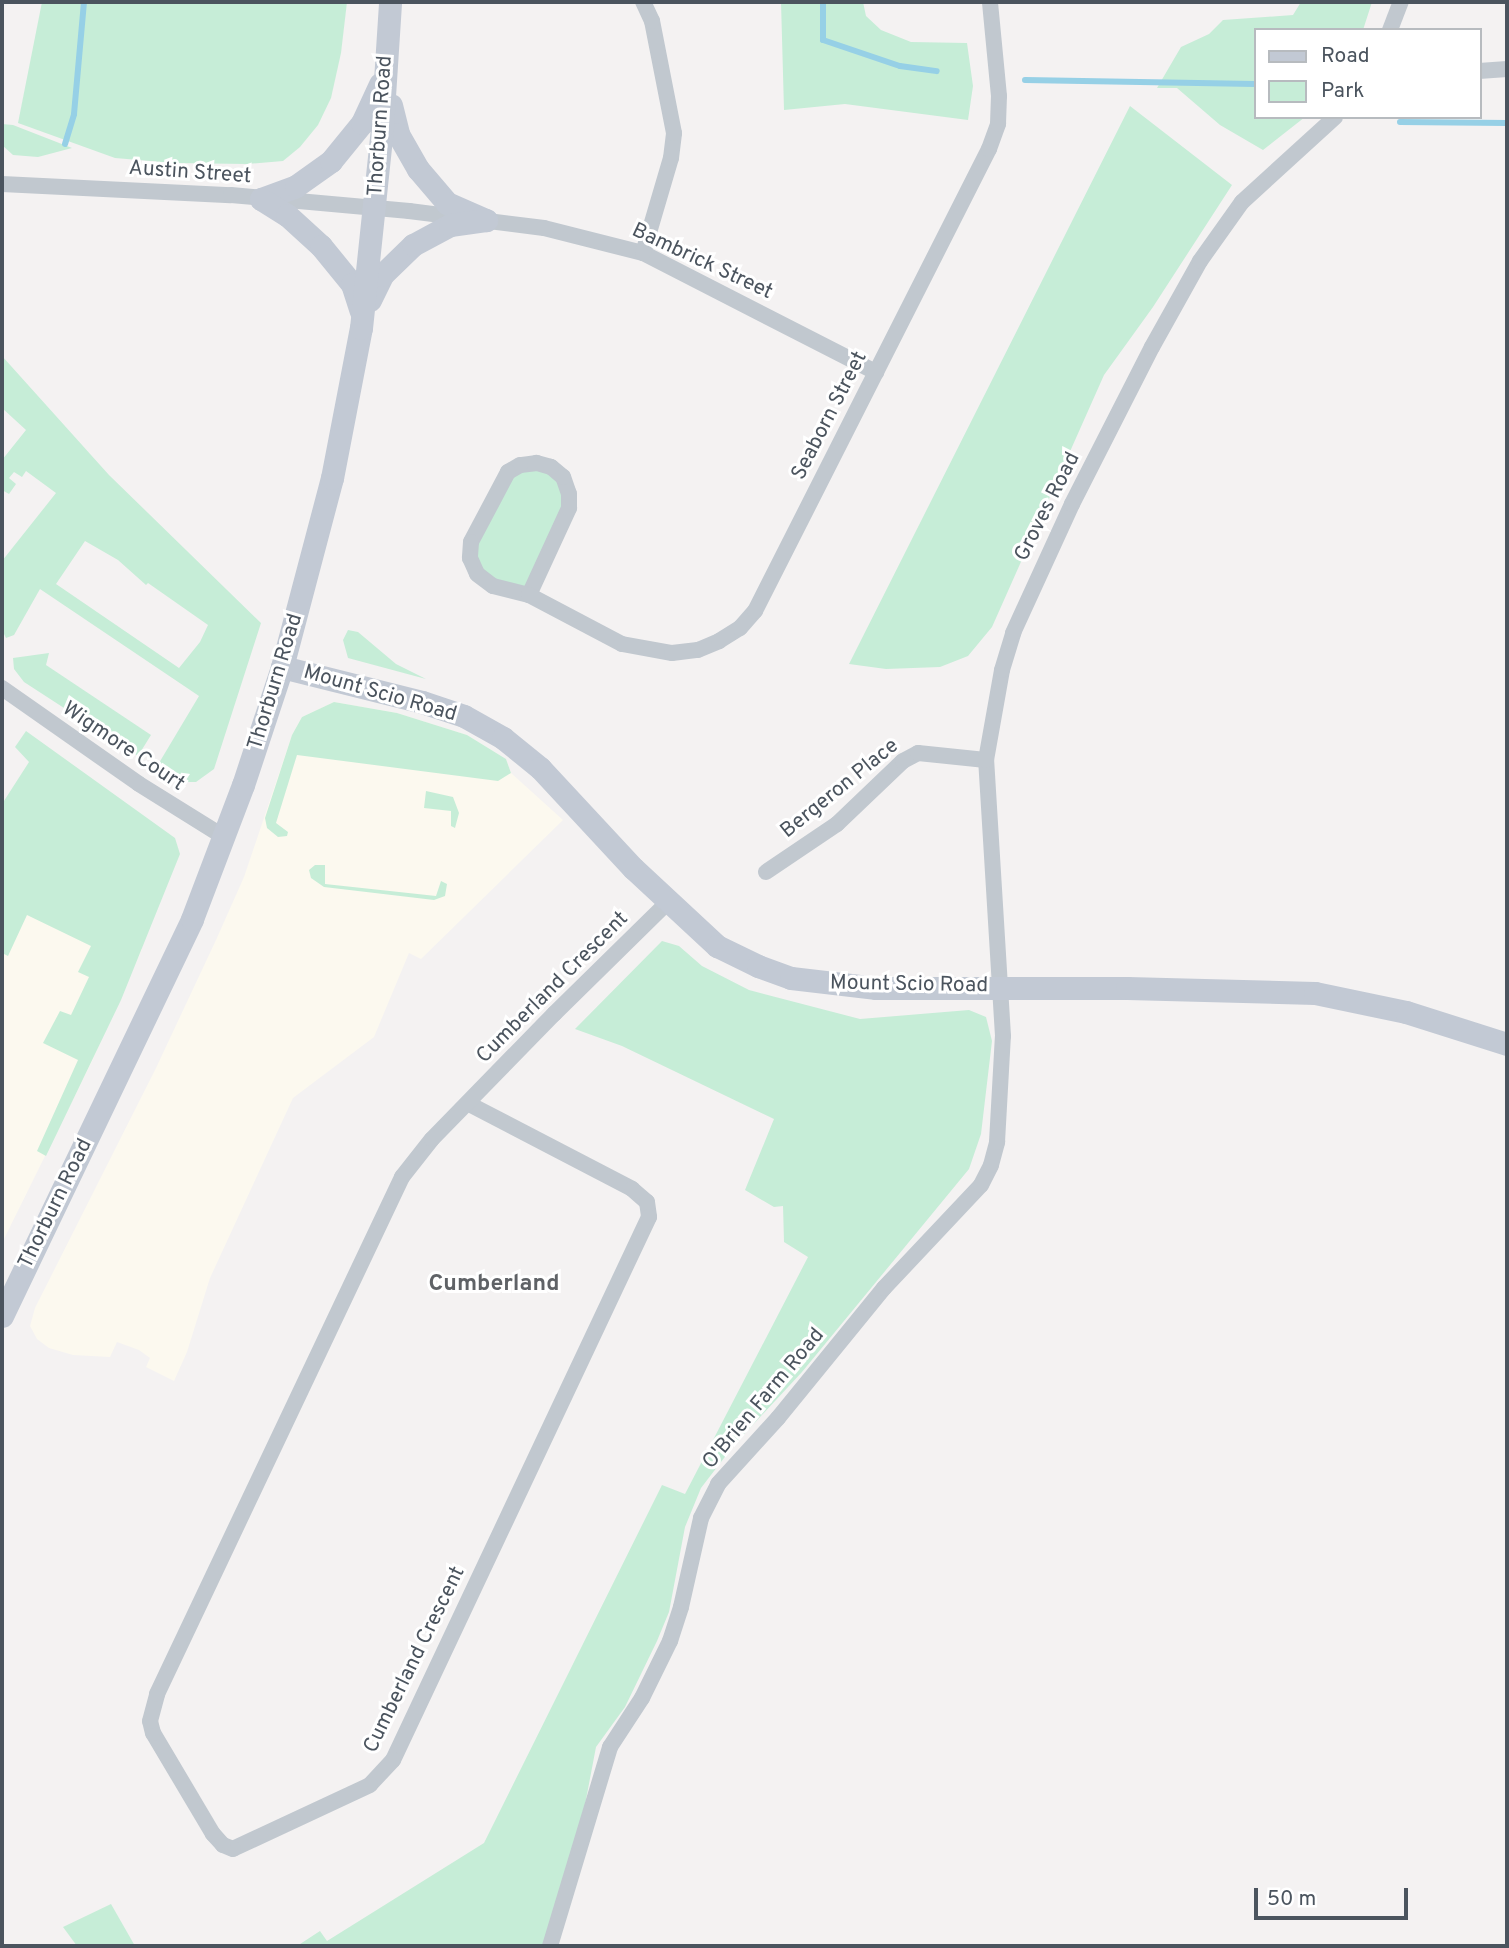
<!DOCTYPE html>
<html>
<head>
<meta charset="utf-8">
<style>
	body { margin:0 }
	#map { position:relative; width:1509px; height:1948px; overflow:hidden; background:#f4f2f2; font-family:Overpass,sans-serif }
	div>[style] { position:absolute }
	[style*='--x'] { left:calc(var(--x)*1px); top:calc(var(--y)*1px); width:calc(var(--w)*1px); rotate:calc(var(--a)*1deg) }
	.commercial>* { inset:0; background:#fcf9ef }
	.green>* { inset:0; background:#c6edd7 }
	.stream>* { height:6px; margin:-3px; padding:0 3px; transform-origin:3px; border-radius:3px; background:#96d0e6 }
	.street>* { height:16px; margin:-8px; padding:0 8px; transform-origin:8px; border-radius:8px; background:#c1c8cf }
	.secondary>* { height:23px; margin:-11.5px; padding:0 11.5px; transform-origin:11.5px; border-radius:11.5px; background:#c2c9d4 }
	span { translate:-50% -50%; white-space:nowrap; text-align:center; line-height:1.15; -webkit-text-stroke:6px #fff; paint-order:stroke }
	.street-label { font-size:21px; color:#4b545e }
	.neighbourhood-label { font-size:23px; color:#5f6266; font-weight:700 }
	.frame { position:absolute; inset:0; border:4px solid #4b545e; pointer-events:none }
	.legend { position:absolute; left:1254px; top:28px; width:228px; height:91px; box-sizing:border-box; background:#fff; border:2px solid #b7bbbf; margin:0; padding:9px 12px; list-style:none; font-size:21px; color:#4b545e }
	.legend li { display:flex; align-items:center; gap:14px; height:35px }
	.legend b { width:35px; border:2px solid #b7bbbf }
	.scale { position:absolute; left:1254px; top:1888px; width:154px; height:32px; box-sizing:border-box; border:4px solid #4b545e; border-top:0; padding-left:9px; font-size:21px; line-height:24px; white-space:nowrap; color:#4b545e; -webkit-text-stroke:5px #fff; paint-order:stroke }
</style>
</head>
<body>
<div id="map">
	<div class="commercial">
		<div style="clip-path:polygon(334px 702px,397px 713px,467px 735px,506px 759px,511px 773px,563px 820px,421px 959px,409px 953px,374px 1037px,293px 1098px,210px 1278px,187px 1352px,174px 1381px,146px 1367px,150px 1358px,139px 1350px,117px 1342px,110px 1357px,73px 1355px,49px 1348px,37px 1339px,30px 1326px,35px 1308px,156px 1068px,216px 940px,244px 877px,292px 735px,302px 717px)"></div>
		<div style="clip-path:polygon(2px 905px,142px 949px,92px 1061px,2px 1243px)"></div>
	</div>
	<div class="green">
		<div style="clip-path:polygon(42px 2px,347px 2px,341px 53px,331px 98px,318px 125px,300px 147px,283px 161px,247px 164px,174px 163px,115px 158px,18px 123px)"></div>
		<div style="clip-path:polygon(781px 2px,863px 2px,866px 16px,881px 30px,911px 42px,967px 43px,973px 86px,968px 120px,845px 104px,784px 110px)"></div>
		<div style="clip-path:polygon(1301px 2px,1372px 2px,1363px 30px,1255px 30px,1255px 117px,1305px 117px,1263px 150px,1220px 125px,1177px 88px,1157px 88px,1181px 47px,1209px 34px,1223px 20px,1293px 15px)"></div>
		<div style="clip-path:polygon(1130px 106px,1232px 185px,1153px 307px,1104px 375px,992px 627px,968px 656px,940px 667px,886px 669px,849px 664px)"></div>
		<div style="clip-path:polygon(2px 124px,13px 125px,72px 148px,38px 157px,13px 155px,2px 145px)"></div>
		<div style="clip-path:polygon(evenodd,2px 356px,109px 475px,261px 623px,214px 769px,196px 782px,179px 782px,156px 768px,199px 696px,40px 589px,14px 635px,6px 638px,2px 630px,2px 561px,56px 493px,26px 471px,22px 477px,14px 472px,9px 478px,16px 484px,9px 494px,2px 490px,2px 460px,26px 430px,2px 408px,2px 356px,85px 541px,118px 560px,146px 585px,148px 583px,208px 625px,200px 642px,179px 668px,56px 584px,85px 541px)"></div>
		<div style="clip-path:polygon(551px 467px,569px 494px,529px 595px,477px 574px,471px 542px,508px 472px)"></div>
		<div style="clip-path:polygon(348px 630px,358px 632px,396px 664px,426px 679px,348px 658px,343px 640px)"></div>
		<div style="clip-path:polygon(49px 653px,46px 665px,151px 735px,138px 756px,24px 682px,14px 669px,13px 658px)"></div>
		<div style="clip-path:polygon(334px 702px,397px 713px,467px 735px,506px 759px,511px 773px,498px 781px,297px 755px,276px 823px,288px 832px,287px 836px,278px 837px,267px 828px,265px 818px,292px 735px,302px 717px)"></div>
		<div style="clip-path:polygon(26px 731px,175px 838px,180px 854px,121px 1000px,46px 1156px,37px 1151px,78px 1060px,43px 1043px,60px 1011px,71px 1015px,89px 977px,78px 972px,91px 946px,27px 915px,8px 956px,2px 953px,2px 804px,29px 762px,15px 747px)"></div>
		<div style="clip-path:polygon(426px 791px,453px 797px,459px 813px,455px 828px,451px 826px,451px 811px,424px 808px)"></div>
		<div style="clip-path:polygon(315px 865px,325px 865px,325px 884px,436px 896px,441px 881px,447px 884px,445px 896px,434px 900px,324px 887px,311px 878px,309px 870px)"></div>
		<div style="clip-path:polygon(662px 941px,679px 946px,702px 966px,749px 990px,860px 1019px,969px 1010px,986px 1017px,992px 1041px,981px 1134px,969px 1169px,802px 1372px,734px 1445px,701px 1488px,685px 1527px,669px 1612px,657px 1641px,625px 1707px,596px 1747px,584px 1810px,543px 1946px,297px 1946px,320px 1931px,327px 1941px,484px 1843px,662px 1485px,685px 1494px,808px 1257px,784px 1242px,783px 1206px,774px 1207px,745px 1190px,774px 1119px,622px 1046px,575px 1029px)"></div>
		<div style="clip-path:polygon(111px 1904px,135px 1946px,77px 1946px,63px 1927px)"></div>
	</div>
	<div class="stream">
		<div style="--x:823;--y:2;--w:38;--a:90"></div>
		<div style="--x:823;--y:40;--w:81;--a:18.7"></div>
		<div style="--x:900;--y:66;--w:37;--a:8"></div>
		<div style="--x:1025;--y:80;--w:230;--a:1"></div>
		<div style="--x:1400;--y:122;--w:107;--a:0.5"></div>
		<div style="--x:65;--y:144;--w:31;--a:-73"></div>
		<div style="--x:74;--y:114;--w:112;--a:-84.9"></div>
	</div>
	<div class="street">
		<div style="--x:1390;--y:30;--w:30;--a:-69"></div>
		<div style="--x:1479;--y:71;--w:28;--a:-4"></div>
		<div style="--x:2;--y:184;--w:229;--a:2.8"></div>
		<div style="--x:231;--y:195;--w:179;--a:5.1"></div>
		<div style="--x:409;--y:211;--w:136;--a:7.2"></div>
		<div style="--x:544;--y:228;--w:102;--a:14.2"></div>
		<div style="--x:643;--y:253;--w:262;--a:27.1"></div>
		<div style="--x:643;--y:253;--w:99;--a:-73.6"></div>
		<div style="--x:671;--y:158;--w:25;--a:-83"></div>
		<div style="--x:674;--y:133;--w:114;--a:-101.1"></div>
		<div style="--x:652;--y:21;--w:21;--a:-115"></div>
		<div style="--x:529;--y:595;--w:96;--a:-65.3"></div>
		<div style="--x:569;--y:508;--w:14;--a:-90"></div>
		<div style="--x:569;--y:494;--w:18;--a:-109"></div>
		<div style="--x:563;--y:477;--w:16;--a:-140"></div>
		<div style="--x:551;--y:467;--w:15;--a:-164"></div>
		<div style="--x:537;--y:463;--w:17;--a:173"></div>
		<div style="--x:520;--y:465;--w:14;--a:150"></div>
		<div style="--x:508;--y:472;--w:79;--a:117.9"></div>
		<div style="--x:471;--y:542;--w:16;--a:94"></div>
		<div style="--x:470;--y:558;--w:17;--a:66"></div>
		<div style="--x:477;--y:574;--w:20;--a:37"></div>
		<div style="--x:493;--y:586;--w:37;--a:14"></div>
		<div style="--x:529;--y:595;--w:105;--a:27.8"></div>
		<div style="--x:622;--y:644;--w:51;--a:10.2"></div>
		<div style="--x:672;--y:653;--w:26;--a:-7"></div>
		<div style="--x:698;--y:650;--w:23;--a:-23"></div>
		<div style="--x:719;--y:641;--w:25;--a:-32"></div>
		<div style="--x:740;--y:628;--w:23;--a:-49"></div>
		<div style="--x:755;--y:611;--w:518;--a:-63.14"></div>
		<div style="--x:989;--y:149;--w:27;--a:-70"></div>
		<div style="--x:998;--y:124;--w:28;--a:-88"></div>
		<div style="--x:999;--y:96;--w:94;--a:-95.5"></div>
		<div style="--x:2;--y:688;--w:167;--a:35"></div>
		<div style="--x:139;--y:784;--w:100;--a:31.9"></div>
		<div style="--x:766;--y:872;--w:86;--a:-34.1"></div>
		<div style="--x:837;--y:824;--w:91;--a:-43.7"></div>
		<div style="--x:903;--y:761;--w:17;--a:-28"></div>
		<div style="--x:918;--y:753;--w:68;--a:5.9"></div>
		<div style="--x:469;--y:1104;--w:184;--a:27.5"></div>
		<div style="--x:632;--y:1189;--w:20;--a:41"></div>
		<div style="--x:647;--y:1202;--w:15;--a:82"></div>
		<div style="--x:649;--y:1217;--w:600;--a:115.24"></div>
		<div style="--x:393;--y:1760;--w:34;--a:133"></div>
		<div style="--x:370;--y:1785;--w:151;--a:155"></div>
		<div style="--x:233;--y:1849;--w:11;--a:-158"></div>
		<div style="--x:223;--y:1845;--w:15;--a:-132"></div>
		<div style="--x:213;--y:1834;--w:117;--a:-120.7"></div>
		<div style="--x:153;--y:1733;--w:12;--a:-104"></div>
		<div style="--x:150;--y:1721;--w:28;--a:-75"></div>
		<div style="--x:157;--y:1694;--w:572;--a:-64.64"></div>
		<div style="--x:402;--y:1177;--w:48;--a:-51.7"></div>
		<div style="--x:432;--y:1139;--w:175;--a:-45.7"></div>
		<div style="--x:554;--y:1014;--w:160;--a:-44.5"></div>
		<div style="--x:550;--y:1946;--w:208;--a:-73.2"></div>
		<div style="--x:610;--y:1747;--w:59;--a:-56.9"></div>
		<div style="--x:642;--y:1698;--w:64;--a:-63.8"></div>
		<div style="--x:670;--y:1641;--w:36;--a:-72"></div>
		<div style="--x:681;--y:1607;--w:91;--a:-77.3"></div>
		<div style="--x:701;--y:1518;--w:38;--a:-63"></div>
		<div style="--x:718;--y:1484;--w:89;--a:-47.7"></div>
		<div style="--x:778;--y:1418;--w:168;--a:-50.8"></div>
		<div style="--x:884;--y:1288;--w:141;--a:-46.7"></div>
		<div style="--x:981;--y:1185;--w:22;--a:-63"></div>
		<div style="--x:991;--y:1165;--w:24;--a:-75"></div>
		<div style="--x:997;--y:1142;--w:106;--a:-86.8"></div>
		<div style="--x:1003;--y:1036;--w:277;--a:-93.5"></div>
		<div style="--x:986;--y:760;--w:91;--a:-79.9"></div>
		<div style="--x:1002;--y:670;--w:39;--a:-73"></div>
		<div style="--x:1013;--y:633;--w:142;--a:-65.4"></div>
		<div style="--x:1072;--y:504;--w:176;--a:-63"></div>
		<div style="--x:1152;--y:347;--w:98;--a:-60.8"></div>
		<div style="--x:1200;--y:261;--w:72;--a:-54.6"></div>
		<div style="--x:1242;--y:202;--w:126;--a:-42.4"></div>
	</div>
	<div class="secondary">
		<div style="--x:391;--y:105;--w:30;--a:76"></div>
		<div style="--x:398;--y:134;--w:40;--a:60.3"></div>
		<div style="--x:418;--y:169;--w:45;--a:49.5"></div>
		<div style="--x:447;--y:203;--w:43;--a:23.6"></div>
		<div style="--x:261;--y:199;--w:37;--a:-20"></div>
		<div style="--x:296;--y:186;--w:43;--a:-35.5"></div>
		<div style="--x:331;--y:161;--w:49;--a:-50.8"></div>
		<div style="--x:362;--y:123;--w:43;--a:-65.2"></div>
		<div style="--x:261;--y:199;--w:31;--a:32"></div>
		<div style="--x:287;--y:215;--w:46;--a:42.4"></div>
		<div style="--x:321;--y:246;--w:49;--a:50.8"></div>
		<div style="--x:352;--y:284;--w:28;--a:72"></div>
		<div style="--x:370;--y:300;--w:28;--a:-64"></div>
		<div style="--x:382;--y:275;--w:43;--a:-44.1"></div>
		<div style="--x:413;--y:245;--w:42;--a:-28.4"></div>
		<div style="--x:450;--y:225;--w:36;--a:-8"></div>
		<div style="--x:282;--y:667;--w:144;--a:14"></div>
		<div style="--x:422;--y:702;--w:44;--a:18.4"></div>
		<div style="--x:464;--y:716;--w:45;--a:29.4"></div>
		<div style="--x:503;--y:738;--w:48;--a:39"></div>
		<div style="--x:540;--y:768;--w:137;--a:47.1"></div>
		<div style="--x:633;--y:868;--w:115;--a:42.9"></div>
		<div style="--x:717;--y:946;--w:46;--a:26"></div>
		<div style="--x:758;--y:966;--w:35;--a:20"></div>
		<div style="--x:791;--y:978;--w:86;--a:6.7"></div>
		<div style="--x:876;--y:988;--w:251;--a:0"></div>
		<div style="--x:1127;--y:988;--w:188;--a:1.5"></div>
		<div style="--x:1315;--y:993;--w:93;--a:11.8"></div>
		<div style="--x:1406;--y:1012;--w:106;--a:17.6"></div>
		<div style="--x:2;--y:1316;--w:440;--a:-64.4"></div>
		<div style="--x:192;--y:919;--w:143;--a:-69.2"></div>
		<div style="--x:243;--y:785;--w:124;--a:-71.7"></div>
		<div style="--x:282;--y:667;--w:196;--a:-75.2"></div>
		<div style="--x:332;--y:478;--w:153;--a:-79.1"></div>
		<div style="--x:361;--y:328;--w:202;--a:-84"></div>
		<div style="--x:382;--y:127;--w:125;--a:-86.3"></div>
	</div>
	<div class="street-label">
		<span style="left:381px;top:126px;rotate:-86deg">Thorburn Road</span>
		<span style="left:190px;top:173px;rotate:4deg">Austin Street</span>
		<span style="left:702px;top:262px;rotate:25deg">Bambrick Street</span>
		<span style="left:830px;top:416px;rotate:-63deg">Seaborn Street</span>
		<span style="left:1048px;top:507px;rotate:-63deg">Groves Road</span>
		<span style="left:276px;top:682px;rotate:-73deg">Thorburn Road</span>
		<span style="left:380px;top:694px;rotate:16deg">Mount Scio Road</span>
		<span style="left:123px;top:747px;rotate:34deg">Wigmore Court</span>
		<span style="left:840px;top:789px;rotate:-39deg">Bergeron Place</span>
		<span style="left:909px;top:985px;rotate:1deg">Mount Scio Road</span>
		<span style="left:553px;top:988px;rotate:-45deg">Cumberland Crescent</span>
		<span style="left:56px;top:1204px;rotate:-64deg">Thorburn Road</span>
		<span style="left:764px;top:1399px;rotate:-50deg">O'Brien Farm Road</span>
		<span style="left:415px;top:1660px;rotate:-64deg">Cumberland Crescent</span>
	</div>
	<div class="neighbourhood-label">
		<span style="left:494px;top:1285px">Cumberland</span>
	</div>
	<div class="frame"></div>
	<ul class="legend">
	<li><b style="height:9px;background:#c2c9d4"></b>Road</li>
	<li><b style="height:19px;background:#c6edd7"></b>Park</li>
	</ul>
	<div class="scale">50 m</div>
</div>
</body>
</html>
